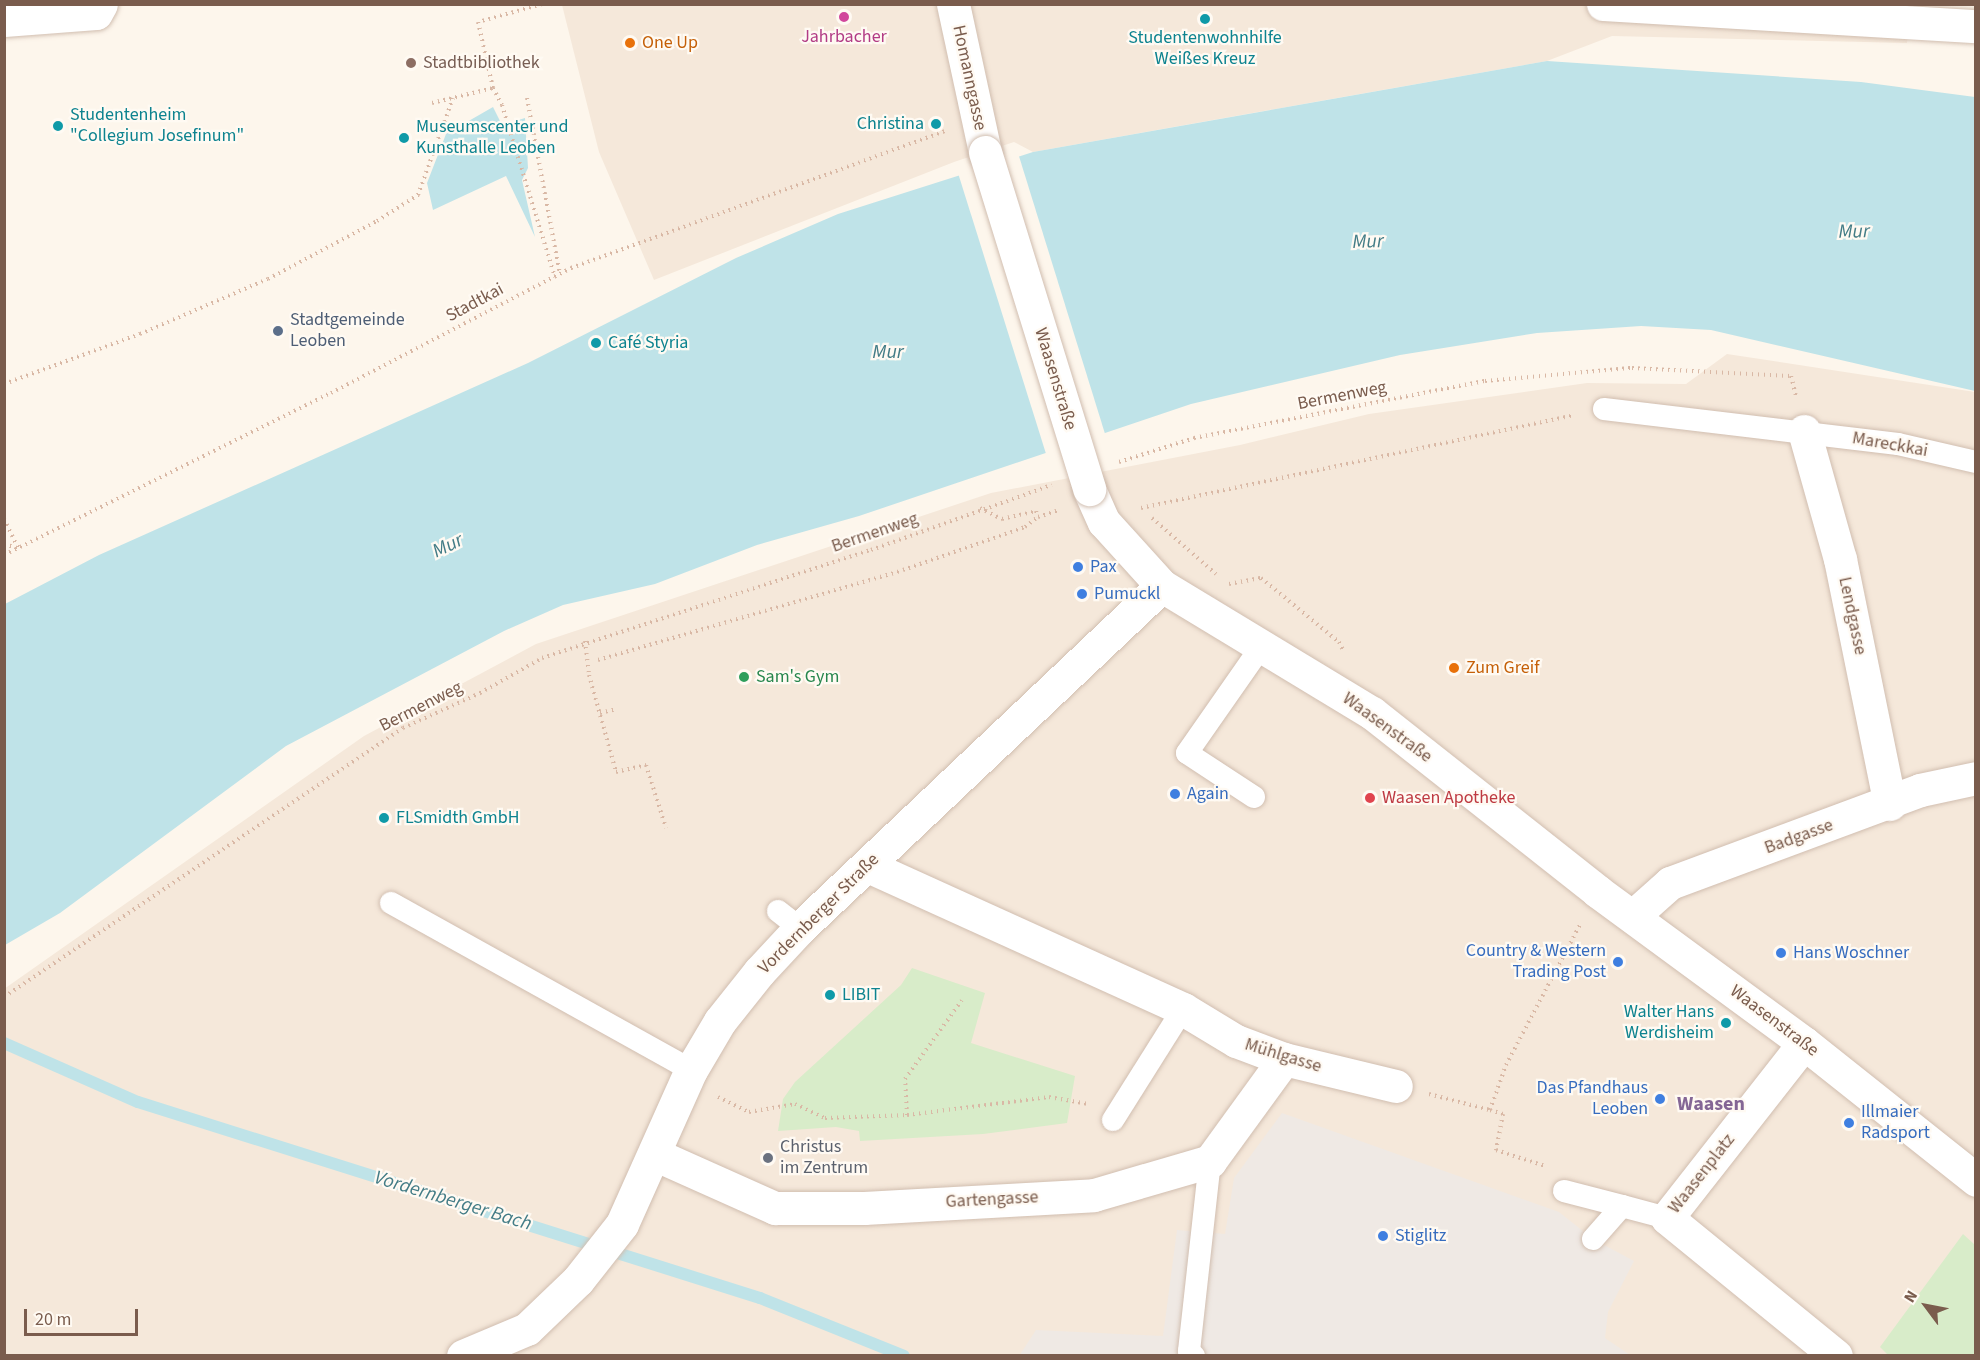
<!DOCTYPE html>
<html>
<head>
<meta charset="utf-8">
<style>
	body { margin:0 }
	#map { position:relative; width:1980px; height:1360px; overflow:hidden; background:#fdf6ec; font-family:"Source Sans 3",sans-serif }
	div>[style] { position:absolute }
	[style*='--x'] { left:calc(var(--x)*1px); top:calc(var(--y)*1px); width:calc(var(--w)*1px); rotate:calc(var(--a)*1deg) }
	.residential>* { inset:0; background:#f5e8da }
	.industrial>* { inset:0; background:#efe9e4 }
	.green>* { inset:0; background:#d8ecc9 }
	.water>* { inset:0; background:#bfe3e8 }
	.pier>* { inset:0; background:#fdf6ec }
	.stream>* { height:12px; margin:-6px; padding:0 6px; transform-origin:6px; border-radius:6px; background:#bfe3e8 }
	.path>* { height:4px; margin-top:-2px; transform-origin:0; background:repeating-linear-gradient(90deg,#d9b8a5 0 1.5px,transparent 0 6px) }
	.roads { filter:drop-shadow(0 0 2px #d1beb0) drop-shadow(0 0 2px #d1beb0) }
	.lane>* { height:22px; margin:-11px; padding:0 11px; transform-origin:11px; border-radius:11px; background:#fff }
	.street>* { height:33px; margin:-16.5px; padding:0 16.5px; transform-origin:16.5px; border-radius:16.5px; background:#fff }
	.bridges { filter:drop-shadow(0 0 2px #d1beb0) drop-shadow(0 0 2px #d1beb0) }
	.street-bridge>* { height:33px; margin:-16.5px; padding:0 16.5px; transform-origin:16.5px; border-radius:16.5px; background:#fff }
	.dots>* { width:16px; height:16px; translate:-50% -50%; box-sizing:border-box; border:3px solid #fffaf3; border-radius:50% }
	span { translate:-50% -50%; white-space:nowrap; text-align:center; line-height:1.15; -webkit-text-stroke:4.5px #fffaf3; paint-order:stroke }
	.hotel-label { font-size:18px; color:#b23c85 }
	.culture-label { font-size:18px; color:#0d838f }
	.left { translate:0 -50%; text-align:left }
	.right { translate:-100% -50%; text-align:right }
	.food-label { font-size:18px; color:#c56008 }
	.education-label { font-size:18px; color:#785e54 }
	.street-label { font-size:18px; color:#7a5c4d }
	.service-label { font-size:18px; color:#4e5e75 }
	.shop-label { font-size:18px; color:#366cbe }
	.leisure-label { font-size:18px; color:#27864d }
	.health-label { font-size:18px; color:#be3a42 }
	.worship-label { font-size:18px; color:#5b616d }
	.water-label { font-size:20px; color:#437c86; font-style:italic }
	.neighbourhood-label { font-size:20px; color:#846695; font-weight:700 }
	.frame { position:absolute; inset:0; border:6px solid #7a5c4d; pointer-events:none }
	.north { position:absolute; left:1896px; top:1276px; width:60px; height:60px; -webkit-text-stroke:4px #fffaf3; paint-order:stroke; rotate:302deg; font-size:16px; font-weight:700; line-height:24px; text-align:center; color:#7a5c4d }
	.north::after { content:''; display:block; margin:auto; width:21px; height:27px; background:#7a5c4d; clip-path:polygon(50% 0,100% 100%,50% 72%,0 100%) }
	.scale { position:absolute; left:24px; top:1309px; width:114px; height:27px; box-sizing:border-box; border:3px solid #7a5c4d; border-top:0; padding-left:8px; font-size:18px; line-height:21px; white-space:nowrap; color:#7a5c4d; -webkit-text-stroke:4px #fffaf3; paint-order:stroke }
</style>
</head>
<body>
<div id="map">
	<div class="residential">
		<div style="clip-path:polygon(562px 5px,1911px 5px,1907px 43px,1612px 36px,1547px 61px,1320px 101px,1033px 152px,1014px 142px,954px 162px,654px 280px,599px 152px)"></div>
		<div style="clip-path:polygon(1727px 354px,1975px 392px,1975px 1355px,5px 1355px,4px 989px,364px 736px,536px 644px,991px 493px,1240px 445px,1369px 414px,1587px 383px,1686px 384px)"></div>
	</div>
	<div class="industrial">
		<div style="clip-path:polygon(1282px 1113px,1559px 1212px,1593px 1239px,1634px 1261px,1608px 1312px,1605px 1338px,1630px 1355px,1019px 1356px,1036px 1330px,1163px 1336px,1177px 1230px,1225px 1234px,1234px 1178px)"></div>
	</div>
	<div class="green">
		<div style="clip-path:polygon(912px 968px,985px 993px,971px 1043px,1075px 1076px,1067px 1123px,983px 1134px,860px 1141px,859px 1131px,836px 1127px,778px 1131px,783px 1099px,795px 1082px,901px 985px)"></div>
		<div style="clip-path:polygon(1963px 1234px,1975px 1245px,1975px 1355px,1888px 1355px,1880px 1347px)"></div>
	</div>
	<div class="water">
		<div style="clip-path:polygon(1547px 61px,1861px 82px,1975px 97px,1975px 391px,1711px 330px,1641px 326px,1537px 333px,1400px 355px,1191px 404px,859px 516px,757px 545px,655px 584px,563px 605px,504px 631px,286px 746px,60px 913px,5px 945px,5px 604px,99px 555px,528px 363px,736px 258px,838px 214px,1033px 152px)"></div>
		<div style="clip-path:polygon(493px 107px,502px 125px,525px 118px,528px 168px,522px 180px,535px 237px,506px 176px,433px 210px,427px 183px,446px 134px)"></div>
	</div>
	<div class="pier">
		<div style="clip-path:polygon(1018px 153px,1106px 437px,1047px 457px,958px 173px)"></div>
	</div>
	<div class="stream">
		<div style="--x:4;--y:1043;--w:146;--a:23.8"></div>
		<div style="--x:138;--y:1102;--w:652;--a:17.49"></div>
		<div style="--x:760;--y:1298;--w:155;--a:21.9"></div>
	</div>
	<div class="path">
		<div style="--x:542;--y:4;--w:66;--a:164.3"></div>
		<div style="--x:478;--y:22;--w:68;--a:77.2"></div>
		<div style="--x:493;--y:88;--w:19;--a:62"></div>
		<div style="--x:502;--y:105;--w:180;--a:72.9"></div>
		<div style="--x:527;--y:98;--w:179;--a:79.4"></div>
		<div style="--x:432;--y:103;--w:63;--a:-13.8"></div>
		<div style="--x:4;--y:384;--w:145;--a:-20.2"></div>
		<div style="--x:140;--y:334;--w:139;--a:-23.3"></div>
		<div style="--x:268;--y:279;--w:123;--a:-28"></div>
		<div style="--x:377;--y:221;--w:49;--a:-32.4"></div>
		<div style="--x:418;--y:195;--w:103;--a:-70.2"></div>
		<div style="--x:1119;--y:462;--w:79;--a:-17.7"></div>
		<div style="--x:1194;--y:438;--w:297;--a:-11.1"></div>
		<div style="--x:1485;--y:381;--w:148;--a:-5.1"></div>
		<div style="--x:1632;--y:368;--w:159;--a:2.9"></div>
		<div style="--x:1791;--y:376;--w:21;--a:76"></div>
		<div style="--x:980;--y:508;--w:25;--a:27"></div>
		<div style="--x:1002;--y:519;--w:35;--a:-13"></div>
		<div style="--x:1036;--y:511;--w:6;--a:72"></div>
		<div style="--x:1038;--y:517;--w:22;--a:-18"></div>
		<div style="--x:1141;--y:508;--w:443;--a:-12.1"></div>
		<div style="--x:1152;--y:518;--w:85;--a:41.2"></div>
		<div style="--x:4;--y:519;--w:32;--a:64"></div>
		<div style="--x:4;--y:544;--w:14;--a:17"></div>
		<div style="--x:4;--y:555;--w:365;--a:-26.4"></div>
		<div style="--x:331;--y:393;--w:271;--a:-27.5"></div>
		<div style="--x:571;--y:268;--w:398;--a:-20.1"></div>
		<div style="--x:1229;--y:584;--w:33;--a:-11"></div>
		<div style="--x:1261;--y:578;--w:101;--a:39.4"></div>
		<div style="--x:1339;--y:642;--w:11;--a:63"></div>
		<div style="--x:585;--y:641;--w:34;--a:83"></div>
		<div style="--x:589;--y:675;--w:101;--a:74.4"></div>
		<div style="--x:616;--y:772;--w:31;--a:-13"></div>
		<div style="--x:646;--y:765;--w:66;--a:72.4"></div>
		<div style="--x:598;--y:660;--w:318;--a:-16.4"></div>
		<div style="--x:903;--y:570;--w:129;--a:-19.4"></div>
		<div style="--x:1025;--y:527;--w:16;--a:-38"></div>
		<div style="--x:600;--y:713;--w:17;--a:-13"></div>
		<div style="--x:4;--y:997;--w:481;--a:-34"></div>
		<div style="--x:403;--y:728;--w:85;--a:-24.4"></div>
		<div style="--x:480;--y:693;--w:71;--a:-29.4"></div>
		<div style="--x:542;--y:658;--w:346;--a:-18.2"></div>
		<div style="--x:871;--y:550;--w:192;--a:-19.8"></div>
		<div style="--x:1429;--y:1094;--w:63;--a:14.7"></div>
		<div style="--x:1490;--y:1110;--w:48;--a:-70.4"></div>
		<div style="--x:1506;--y:1065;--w:161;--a:-62.2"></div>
		<div style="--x:718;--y:1097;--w:34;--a:26"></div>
		<div style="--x:749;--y:1112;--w:47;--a:-9.9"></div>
		<div style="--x:795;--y:1104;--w:33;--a:25"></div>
		<div style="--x:825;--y:1118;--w:82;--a:-2.1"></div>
		<div style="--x:907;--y:1115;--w:143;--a:-7.2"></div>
		<div style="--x:1049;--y:1097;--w:40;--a:10"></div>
		<div style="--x:1490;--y:1110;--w:14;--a:17"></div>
		<div style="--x:1503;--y:1114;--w:37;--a:101"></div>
		<div style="--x:1496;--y:1150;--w:52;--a:18.1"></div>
		<div style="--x:907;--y:1115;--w:36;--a:-93"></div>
		<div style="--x:905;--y:1079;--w:97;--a:-54.2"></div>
	</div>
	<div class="roads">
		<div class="lane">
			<div style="--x:1604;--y:409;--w:296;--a:6.8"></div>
			<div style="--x:1898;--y:444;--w:80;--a:13"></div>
			<div style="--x:1254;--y:797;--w:80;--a:-146.7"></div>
			<div style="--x:1187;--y:753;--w:129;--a:-55.1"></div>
			<div style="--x:391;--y:903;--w:343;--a:29.1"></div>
			<div style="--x:778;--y:911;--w:28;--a:38"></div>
			<div style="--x:1113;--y:1120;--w:131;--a:-57.8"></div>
			<div style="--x:1564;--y:1191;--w:60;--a:14.5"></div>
			<div style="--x:1593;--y:1239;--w:44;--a:-48.7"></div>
			<div style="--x:1622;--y:1206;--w:47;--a:14.9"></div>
			<div style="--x:1194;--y:1356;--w:7;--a:-135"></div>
			<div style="--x:1189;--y:1351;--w:191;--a:-83.7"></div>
		</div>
		<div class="street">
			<div style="--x:953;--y:4;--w:151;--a:77.8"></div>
			<div style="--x:1603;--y:4;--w:374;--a:3.4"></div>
			<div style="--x:4;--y:20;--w:92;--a:-4.4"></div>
			<div style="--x:96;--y:13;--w:10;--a:-61"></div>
			<div style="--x:1804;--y:431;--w:133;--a:74.3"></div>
			<div style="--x:1840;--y:559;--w:250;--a:78.5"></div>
			<div style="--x:1089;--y:489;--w:36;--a:66"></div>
			<div style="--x:1104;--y:522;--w:86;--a:47.8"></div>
			<div style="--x:1162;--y:586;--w:245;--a:31.2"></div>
			<div style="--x:1372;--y:713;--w:287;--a:38.3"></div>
			<div style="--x:1597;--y:891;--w:257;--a:36.3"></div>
			<div style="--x:1804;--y:1043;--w:220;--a:38.5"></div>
			<div style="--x:868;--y:866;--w:346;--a:24.4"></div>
			<div style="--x:1183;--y:1009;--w:62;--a:31.1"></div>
			<div style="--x:1236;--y:1041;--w:51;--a:20.6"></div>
			<div style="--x:1284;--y:1059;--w:115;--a:13.6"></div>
			<div style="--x:1633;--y:916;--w:50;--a:-41.7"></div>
			<div style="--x:1670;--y:883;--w:267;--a:-20.4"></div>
			<div style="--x:1920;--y:790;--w:57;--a:-12.1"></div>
			<div style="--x:1804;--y:1043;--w:222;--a:128.1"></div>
			<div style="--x:1667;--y:1218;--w:218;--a:39.2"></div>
			<div style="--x:654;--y:1154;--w:133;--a:24.1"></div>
			<div style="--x:775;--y:1208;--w:89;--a:0"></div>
			<div style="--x:864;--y:1208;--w:230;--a:-3.2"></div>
			<div style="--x:1094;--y:1195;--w:121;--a:-16.3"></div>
			<div style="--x:1210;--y:1161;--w:126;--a:-54"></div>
			<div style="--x:463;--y:1356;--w:69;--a:-22.9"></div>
			<div style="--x:527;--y:1329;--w:71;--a:-43.9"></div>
			<div style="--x:578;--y:1280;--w:71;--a:-51.8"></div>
			<div style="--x:622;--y:1224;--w:169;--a:-65.9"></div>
			<div style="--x:691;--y:1070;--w:57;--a:-59.4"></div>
			<div style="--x:720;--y:1021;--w:63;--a:-51.5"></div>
			<div style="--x:759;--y:972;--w:60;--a:-47"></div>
			<div style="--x:800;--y:928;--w:498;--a:-43.4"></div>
		</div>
	</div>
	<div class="bridges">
		<div class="street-bridge">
			<div style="--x:985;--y:152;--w:353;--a:72.8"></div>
		</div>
	</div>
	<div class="dots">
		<div style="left:844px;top:17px;background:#d1479c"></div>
		<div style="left:1205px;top:19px;background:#0f9aa8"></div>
		<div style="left:630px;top:43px;background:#e8710a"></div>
		<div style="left:411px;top:63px;background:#8d6e63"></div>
		<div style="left:936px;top:124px;background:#0f9aa8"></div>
		<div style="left:58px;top:126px;background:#0f9aa8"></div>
		<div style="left:404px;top:138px;background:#0f9aa8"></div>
		<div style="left:278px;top:331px;background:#5c6f8a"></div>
		<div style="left:596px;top:343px;background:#0f9aa8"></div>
		<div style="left:1078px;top:567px;background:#3f7fe0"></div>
		<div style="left:1082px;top:594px;background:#3f7fe0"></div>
		<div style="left:1454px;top:668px;background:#e8710a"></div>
		<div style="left:744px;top:677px;background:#2e9e5b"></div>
		<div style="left:1175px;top:794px;background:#3f7fe0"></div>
		<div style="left:1370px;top:798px;background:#e0444e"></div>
		<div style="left:384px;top:818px;background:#0f9aa8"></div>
		<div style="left:1781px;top:953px;background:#3f7fe0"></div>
		<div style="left:1618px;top:962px;background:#3f7fe0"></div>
		<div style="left:830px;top:995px;background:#0f9aa8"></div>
		<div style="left:1726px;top:1023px;background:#0f9aa8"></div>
		<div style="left:1660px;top:1099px;background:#3f7fe0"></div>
		<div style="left:1849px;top:1123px;background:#3f7fe0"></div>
		<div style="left:768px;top:1158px;background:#6b7280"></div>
		<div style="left:1383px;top:1236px;background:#3f7fe0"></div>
	</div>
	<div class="hotel-label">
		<span style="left:844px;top:37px">Jahrbacher</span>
	</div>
	<div class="culture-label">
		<span style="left:1205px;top:49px">Studentenwohnhilfe<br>Weißes Kreuz</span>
		<span class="left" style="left:70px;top:126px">Studentenheim<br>"Collegium Josefinum"</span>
		<span class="right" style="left:924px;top:124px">Christina</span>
		<span class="left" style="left:416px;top:138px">Museumscenter und<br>Kunsthalle Leoben</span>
		<span class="left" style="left:608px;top:343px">Café Styria</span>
		<span class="left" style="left:396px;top:818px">FLSmidth GmbH</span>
		<span class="left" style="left:842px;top:995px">LIBIT</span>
		<span class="right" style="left:1714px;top:1023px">Walter Hans<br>Werdisheim</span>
	</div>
	<div class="food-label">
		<span class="left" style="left:642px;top:43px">One Up</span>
		<span class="left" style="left:1466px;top:668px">Zum Greif</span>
	</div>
	<div class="education-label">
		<span class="left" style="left:423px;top:63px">Stadtbibliothek</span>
	</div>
	<div class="street-label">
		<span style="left:969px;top:78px;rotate:78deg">Homanngasse</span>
		<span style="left:475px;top:303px;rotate:-28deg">Stadtkai</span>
		<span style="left:1055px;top:379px;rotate:73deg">Waasenstraße</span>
		<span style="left:1342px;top:396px;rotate:-11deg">Bermenweg</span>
		<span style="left:1890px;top:445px;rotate:10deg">Mareckkai</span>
		<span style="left:875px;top:533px;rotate:-19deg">Bermenweg</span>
		<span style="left:1852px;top:616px;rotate:78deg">Lendgasse</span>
		<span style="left:421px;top:707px;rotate:-27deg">Bermenweg</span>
		<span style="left:1387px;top:728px;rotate:36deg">Waasenstraße</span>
		<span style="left:1799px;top:837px;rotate:-20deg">Badgasse</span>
		<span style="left:819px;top:914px;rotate:-45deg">Vordernberger Straße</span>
		<span style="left:1774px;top:1021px;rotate:37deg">Waasenstraße</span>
		<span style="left:1283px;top:1056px;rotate:17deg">Mühlgasse</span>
		<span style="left:1702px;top:1174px;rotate:-52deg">Waasenplatz</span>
		<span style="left:992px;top:1200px;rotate:-3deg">Gartengasse</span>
	</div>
	<div class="service-label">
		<span class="left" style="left:290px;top:331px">Stadtgemeinde<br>Leoben</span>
	</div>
	<div class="shop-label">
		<span class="left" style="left:1090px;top:567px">Pax</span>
		<span class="left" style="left:1094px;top:594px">Pumuckl</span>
		<span class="left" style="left:1187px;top:794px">Again</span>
		<span class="right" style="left:1606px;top:962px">Country &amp; Western<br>Trading Post</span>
		<span class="left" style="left:1793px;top:953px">Hans Woschner</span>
		<span class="right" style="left:1648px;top:1099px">Das Pfandhaus<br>Leoben</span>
		<span class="left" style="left:1861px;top:1123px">Illmaier<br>Radsport</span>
		<span class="left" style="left:1395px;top:1236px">Stiglitz</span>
	</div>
	<div class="leisure-label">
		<span class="left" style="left:756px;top:677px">Sam's Gym</span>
	</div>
	<div class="health-label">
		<span class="left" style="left:1382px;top:798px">Waasen Apotheke</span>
	</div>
	<div class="worship-label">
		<span class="left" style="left:780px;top:1158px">Christus<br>im Zentrum</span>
	</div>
	<div class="water-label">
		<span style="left:1854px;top:232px;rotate:-1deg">Mur</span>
		<span style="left:1368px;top:242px;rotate:-2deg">Mur</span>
		<span style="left:888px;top:352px">Mur</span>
		<span style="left:448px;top:546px;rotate:-26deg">Mur</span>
		<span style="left:453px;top:1201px;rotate:17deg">Vordernberger Bach</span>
	</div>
	<div class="neighbourhood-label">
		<span style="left:1711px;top:1104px">Waasen</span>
	</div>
	<div class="frame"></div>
	<div class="north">N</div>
	<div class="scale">20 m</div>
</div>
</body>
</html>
